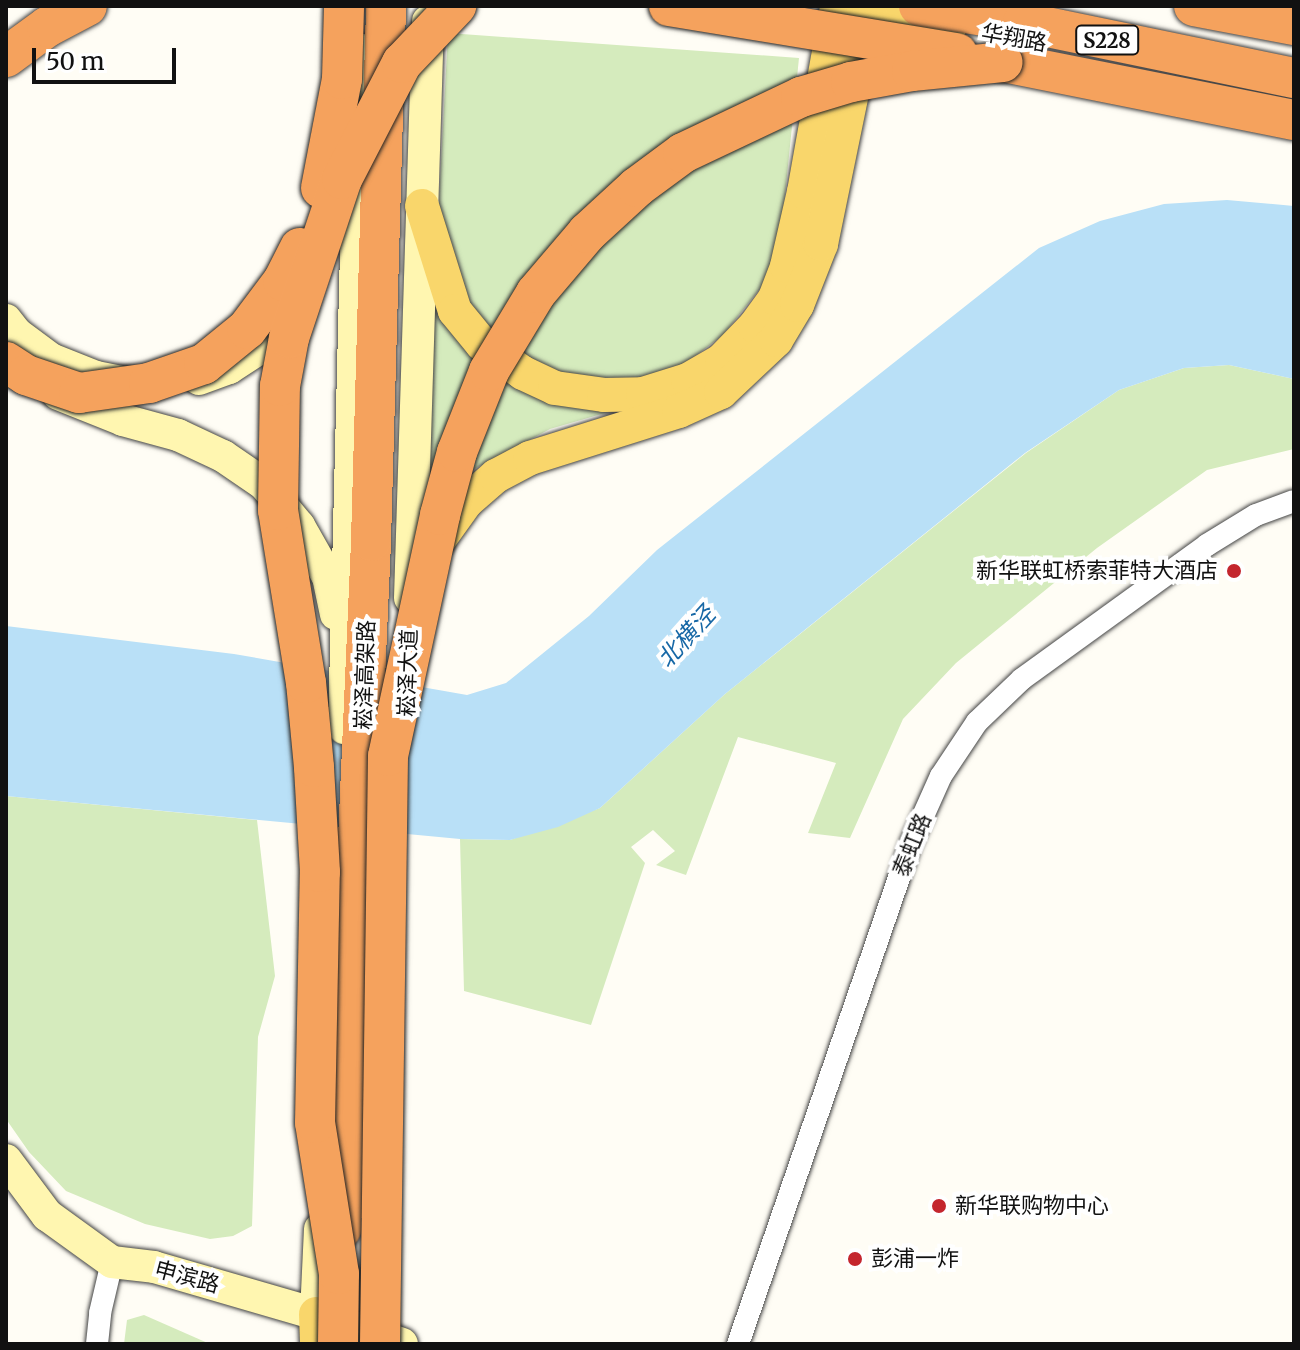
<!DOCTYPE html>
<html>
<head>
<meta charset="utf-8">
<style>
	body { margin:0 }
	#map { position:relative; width:1300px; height:1350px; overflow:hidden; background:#fffdf5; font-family:Merriweather,"Noto Sans SC",serif }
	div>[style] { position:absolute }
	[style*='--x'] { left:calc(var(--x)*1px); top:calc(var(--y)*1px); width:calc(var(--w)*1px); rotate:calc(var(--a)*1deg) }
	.green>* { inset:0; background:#d5ebbd }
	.water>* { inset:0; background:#b9e0f7 }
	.roads { filter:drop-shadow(0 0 2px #444) drop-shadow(0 0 2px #444) }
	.street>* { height:22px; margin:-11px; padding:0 11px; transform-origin:11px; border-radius:11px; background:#fff }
	.secondary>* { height:32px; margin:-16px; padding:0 16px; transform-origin:16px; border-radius:16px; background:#fff6b0 }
	.primary>* { height:34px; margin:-17px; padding:0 17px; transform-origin:17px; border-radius:17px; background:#f9d66b }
	.highway>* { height:40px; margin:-20px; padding:0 20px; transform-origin:20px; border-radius:20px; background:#f5a25d }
	.bridges { filter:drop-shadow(0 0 2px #222) drop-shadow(0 0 2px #222) }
	.highway-bridge>* { height:40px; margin:-20px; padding:0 20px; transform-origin:20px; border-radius:20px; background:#f5a25d }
	.dots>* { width:22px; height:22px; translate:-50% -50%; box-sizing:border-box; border:4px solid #fff; border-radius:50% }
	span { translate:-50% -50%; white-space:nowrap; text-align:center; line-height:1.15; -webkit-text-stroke:8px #fff; paint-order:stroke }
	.shield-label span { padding:2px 6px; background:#fff; border:2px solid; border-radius:6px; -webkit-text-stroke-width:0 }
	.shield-label { font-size:20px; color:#111; font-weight:700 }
	.street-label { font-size:22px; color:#111 }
	.poi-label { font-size:22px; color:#111 }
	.right { translate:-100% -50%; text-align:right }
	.left { translate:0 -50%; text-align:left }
	.water-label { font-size:24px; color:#1768a6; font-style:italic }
	.frame { position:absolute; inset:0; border:8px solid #111; pointer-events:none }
	.scale { position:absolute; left:32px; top:48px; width:144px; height:36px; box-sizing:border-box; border:4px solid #111; border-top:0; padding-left:10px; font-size:24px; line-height:28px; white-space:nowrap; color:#111; -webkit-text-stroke:6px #fff; paint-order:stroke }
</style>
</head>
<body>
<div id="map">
	<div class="green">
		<div style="clip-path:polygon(448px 33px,799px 58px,782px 224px,770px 276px,723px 335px,629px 406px,550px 429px,423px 496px)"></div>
		<div style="clip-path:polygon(1229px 365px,1294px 379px,1294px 449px,1207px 470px,1097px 548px,956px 663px,903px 719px,850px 838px,808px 833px,836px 763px,738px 737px,686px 875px,656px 865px,675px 851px,653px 830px,631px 847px,645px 863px,591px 1025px,464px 991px,460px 839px,510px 840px,600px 808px,725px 694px,1026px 453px,1119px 390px,1184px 368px)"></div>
		<div style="clip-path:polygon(6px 796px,257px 820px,275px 976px,258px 1037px,252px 1226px,233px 1236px,210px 1239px,145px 1224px,66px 1191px,29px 1152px,6px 1119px)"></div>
		<div style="clip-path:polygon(144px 1315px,210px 1344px,124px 1344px,127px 1320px)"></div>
	</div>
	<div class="water">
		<div style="clip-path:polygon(1227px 200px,1294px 206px,1294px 379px,1229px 365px,1184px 368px,1119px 390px,1025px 453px,725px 694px,600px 808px,558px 827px,510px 840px,460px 839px,6px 796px,6px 626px,234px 654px,467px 695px,506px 683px,589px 616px,657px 550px,1039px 248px,1100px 221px,1164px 204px)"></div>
	</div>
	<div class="roads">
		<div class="street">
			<div style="--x:97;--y:1344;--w:31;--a:-84"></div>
			<div style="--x:100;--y:1313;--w:52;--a:-76.8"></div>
			<div style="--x:738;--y:1344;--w:530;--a:-70.95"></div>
			<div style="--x:911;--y:843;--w:73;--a:-65.9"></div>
			<div style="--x:941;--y:776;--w:65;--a:-56.3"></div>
			<div style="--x:977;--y:722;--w:62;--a:-43.7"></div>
			<div style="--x:1022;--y:679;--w:228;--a:-35.9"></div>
			<div style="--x:1207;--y:545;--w:57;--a:-31.5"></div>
			<div style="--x:1256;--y:515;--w:40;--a:-20.2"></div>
		</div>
		<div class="secondary">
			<div style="--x:6;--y:320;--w:16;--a:52"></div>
			<div style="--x:16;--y:333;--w:44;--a:36.6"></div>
			<div style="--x:51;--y:359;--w:48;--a:21.8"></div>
			<div style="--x:96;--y:377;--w:31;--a:11"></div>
			<div style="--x:199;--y:379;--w:32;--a:-20"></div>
			<div style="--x:229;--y:368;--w:44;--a:-33"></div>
			<div style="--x:266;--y:344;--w:45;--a:-46.8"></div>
			<div style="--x:58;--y:394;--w:70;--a:21.8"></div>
			<div style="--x:123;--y:420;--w:57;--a:15.3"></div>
			<div style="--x:178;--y:435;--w:50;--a:25"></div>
			<div style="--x:223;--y:456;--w:50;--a:34.3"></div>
			<div style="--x:264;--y:484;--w:55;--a:50.2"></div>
			<div style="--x:299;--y:526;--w:59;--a:60.4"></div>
			<div style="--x:328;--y:577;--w:38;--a:78"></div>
			<div style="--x:410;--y:598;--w:577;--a:-88.21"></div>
			<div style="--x:344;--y:728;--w:678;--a:-88.56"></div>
			<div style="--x:6;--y:1160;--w:69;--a:53.3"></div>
			<div style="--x:47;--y:1215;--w:80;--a:35.9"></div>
			<div style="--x:112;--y:1262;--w:42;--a:6.8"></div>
			<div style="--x:154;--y:1267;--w:169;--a:16.2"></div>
			<div style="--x:316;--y:1314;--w:91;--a:19.2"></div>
			<div style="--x:316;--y:1314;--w:85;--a:-87.3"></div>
		</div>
		<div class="primary">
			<div style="--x:848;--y:9;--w:103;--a:10.1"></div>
			<div style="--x:422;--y:206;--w:110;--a:72.6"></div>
			<div style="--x:455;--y:311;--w:43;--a:50.7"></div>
			<div style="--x:482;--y:344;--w:50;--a:35.3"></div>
			<div style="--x:523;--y:373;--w:35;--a:25"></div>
			<div style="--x:555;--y:388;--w:49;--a:8.1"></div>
			<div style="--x:604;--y:395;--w:39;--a:-1"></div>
			<div style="--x:643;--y:394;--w:47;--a:-17.3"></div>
			<div style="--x:688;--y:380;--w:39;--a:-30"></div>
			<div style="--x:722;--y:360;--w:47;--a:-45.9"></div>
			<div style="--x:755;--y:326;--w:34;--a:-54"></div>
			<div style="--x:775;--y:298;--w:34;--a:-69"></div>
			<div style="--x:787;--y:266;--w:76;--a:-77.1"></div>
			<div style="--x:804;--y:192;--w:189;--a:-79.9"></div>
			<div style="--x:438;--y:541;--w:48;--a:-54.3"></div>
			<div style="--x:466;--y:502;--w:40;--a:-41"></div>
			<div style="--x:496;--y:476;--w:38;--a:-28"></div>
			<div style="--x:530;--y:458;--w:156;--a:-17.5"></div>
			<div style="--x:679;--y:411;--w:46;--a:-24.3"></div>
			<div style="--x:721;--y:392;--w:76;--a:-43.4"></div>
			<div style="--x:776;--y:340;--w:41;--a:-59"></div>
			<div style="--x:797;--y:305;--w:66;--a:-68.5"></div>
			<div style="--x:821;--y:244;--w:243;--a:-78.4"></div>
			<div style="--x:316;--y:1314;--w:30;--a:88"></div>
		</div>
		<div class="highway">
			<div style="--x:919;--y:6;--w:105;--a:8.7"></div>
			<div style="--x:1023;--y:22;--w:277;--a:11.7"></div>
			<div style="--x:1194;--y:6;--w:102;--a:10.8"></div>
			<div style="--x:6;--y:57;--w:51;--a:-36.2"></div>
			<div style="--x:47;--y:27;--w:45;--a:-27.7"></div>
			<div style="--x:1003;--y:62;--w:297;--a:11.3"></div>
			<div style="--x:341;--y:1229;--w:689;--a:-87.5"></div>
			<div style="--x:371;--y:541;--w:535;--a:-88.39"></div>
		</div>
	</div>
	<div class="bridges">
		<div class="highway-bridge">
			<div style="--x:669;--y:6;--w:292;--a:9.3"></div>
			<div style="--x:321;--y:188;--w:111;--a:-79.1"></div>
			<div style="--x:342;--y:79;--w:73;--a:-88.4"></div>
			<div style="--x:6;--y:362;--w:24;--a:33"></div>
			<div style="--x:26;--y:375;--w:56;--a:18.8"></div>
			<div style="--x:79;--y:393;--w:71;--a:-8.1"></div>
			<div style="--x:149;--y:383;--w:58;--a:-19.1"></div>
			<div style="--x:204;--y:364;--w:55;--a:-39.1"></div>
			<div style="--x:247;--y:329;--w:60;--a:-53.1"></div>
			<div style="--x:283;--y:281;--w:37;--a:-63"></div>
			<div style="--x:338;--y:1344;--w:70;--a:-89.2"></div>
			<div style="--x:339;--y:1274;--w:153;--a:-99"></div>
			<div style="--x:315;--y:1123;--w:251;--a:-88.9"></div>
			<div style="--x:320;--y:872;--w:105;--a:-93.3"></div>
			<div style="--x:314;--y:767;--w:84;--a:-95.4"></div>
			<div style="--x:306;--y:683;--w:175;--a:-99.2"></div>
			<div style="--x:278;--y:510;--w:124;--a:-89.1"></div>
			<div style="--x:280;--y:386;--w:49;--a:-79.4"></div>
			<div style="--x:289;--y:338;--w:168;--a:-71.6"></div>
			<div style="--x:342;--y:179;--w:131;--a:-62.7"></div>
			<div style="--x:402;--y:63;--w:79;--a:-46.5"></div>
			<div style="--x:380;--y:1344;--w:588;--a:-89.22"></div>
			<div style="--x:388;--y:756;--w:247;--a:-77.8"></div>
			<div style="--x:440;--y:515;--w:65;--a:-74.9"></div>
			<div style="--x:457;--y:452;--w:87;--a:-68.4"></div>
			<div style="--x:489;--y:371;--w:91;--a:-58.9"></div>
			<div style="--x:536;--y:293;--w:79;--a:-49.6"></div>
			<div style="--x:587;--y:233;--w:68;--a:-42.6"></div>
			<div style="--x:637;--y:187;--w:57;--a:-36.5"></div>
			<div style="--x:683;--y:153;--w:131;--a:-25.4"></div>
			<div style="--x:801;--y:97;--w:52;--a:-16.7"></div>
			<div style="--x:851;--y:82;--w:62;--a:-10.2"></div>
			<div style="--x:912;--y:71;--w:91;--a:-5.6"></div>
		</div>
	</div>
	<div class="dots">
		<div style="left:1234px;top:571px;background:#c4262e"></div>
		<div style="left:939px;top:1206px;background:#c4262e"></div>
		<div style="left:855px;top:1259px;background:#c4262e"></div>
	</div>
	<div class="shield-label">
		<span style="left:1107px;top:40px">S228</span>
	</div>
	<div class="street-label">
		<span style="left:1014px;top:38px;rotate:10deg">华翔路</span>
		<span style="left:408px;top:673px;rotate:-88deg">崧泽大道</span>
		<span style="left:365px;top:675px;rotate:-88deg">崧泽高架路</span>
		<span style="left:912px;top:845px;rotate:-68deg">泰虹路</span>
		<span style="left:187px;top:1277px;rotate:15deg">申滨路</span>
	</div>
	<div class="poi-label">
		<span class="right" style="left:1218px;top:571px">新华联虹桥索菲特大酒店</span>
		<span class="left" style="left:955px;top:1206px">新华联购物中心</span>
		<span class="left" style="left:871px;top:1259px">彭浦一炸</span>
	</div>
	<div class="water-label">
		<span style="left:686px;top:637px;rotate:-48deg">北横泾</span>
	</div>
	<div class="frame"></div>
	<div class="scale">50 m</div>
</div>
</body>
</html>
